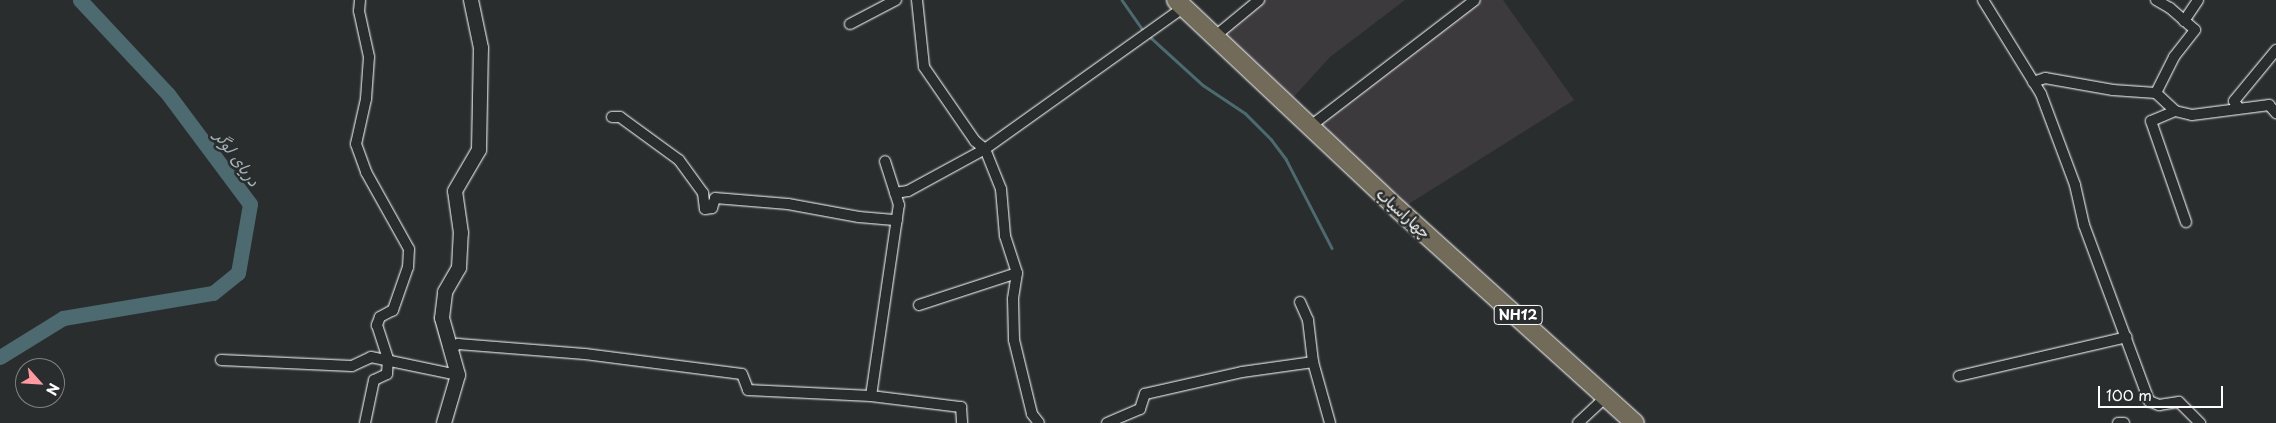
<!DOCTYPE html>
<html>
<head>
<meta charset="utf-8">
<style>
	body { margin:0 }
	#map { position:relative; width:2276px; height:423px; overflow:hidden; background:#2a2d2e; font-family:"Playpen Sans","Playpen Sans Arabic",sans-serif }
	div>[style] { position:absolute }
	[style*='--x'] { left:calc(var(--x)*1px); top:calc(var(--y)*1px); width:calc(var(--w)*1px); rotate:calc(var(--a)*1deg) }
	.built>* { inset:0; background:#3d3a3e }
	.stream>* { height:2.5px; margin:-1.25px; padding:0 1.25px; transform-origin:1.25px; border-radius:1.25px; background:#4c6a70 }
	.river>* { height:15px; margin:-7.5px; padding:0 7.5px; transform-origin:7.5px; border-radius:7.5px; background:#4c6a70 }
	.roads { filter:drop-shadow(0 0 1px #fff) drop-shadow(0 0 1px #fff) }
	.street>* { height:10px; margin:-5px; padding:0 5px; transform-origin:5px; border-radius:5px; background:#2a2d2e }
	.secondary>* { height:14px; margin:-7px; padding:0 7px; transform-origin:7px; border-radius:7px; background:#2a2d2e }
	.highway>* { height:18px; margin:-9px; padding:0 9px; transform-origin:9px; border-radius:9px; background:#726b5a }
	span { translate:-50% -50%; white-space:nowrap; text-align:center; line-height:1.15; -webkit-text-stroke:5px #2a2d2e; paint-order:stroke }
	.shield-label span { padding:1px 4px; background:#2a2d2e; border:1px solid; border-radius:4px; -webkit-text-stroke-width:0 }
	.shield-label { font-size:14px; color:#fff; font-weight:700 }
	.street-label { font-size:15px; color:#fff }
	.water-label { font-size:16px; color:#a6b4b8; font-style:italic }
	.north { position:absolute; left:15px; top:358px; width:50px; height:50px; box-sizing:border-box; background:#2a2d2e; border:1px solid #7f8182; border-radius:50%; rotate:116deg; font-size:14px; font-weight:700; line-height:20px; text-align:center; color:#fff }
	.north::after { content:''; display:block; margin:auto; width:18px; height:22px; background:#ff9aa2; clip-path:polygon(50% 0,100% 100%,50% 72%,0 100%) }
	.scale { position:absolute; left:2098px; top:386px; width:125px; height:22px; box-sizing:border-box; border:2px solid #fff; border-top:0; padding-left:6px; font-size:15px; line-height:18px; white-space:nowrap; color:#fff; -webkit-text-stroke:4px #2a2d2e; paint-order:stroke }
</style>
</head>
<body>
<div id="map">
	<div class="built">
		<div style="clip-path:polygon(1259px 0,1405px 0,1330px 57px,1288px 103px,1213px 38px)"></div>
		<div style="clip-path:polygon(1475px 0,1503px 0,1574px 100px,1399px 210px,1312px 125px)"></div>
	</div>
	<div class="stream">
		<div style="--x:1122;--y:0;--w:39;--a:55"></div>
		<div style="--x:1148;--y:35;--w:74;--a:42.3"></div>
		<div style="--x:1203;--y:85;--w:50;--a:33.7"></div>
		<div style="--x:1245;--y:113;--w:37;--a:45"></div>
		<div style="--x:1271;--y:139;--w:25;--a:53"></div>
		<div style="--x:1286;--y:159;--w:100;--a:62.7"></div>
		<div style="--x:473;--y:119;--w:45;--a:-88.7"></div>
		<div style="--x:435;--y:317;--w:29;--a:74"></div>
	</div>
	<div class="river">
		<div style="--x:0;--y:357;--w:74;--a:-31.8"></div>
		<div style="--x:63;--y:318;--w:152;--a:-9.5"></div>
		<div style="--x:213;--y:293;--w:32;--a:-39"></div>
		<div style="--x:238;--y:273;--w:70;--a:-80.1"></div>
		<div style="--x:250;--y:204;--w:137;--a:-126.7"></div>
		<div style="--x:168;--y:94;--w:129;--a:-133.1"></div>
	</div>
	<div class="roads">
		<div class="street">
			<div style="--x:360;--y:0;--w:11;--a:95"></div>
			<div style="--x:359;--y:11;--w:47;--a:77.7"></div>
			<div style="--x:369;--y:57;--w:42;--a:94.1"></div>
			<div style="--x:366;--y:99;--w:46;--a:102.5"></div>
			<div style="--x:356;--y:144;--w:30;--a:70"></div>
			<div style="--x:366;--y:172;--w:88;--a:60.8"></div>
			<div style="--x:409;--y:249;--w:18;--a:93"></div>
			<div style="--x:408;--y:267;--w:46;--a:109.2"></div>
			<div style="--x:393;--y:310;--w:15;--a:152"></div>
			<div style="--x:380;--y:317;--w:9;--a:111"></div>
			<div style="--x:377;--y:325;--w:36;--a:72"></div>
			<div style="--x:388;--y:359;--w:15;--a:94"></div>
			<div style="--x:387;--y:374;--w:14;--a:155"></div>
			<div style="--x:374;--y:380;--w:44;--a:101.8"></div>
			<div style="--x:917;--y:0;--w:67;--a:84"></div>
			<div style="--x:924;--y:67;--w:90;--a:55.4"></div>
			<div style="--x:975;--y:141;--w:13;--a:39"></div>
			<div style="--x:985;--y:149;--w:43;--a:68.2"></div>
			<div style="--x:1001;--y:189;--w:47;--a:85.1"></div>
			<div style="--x:1005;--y:236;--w:39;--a:72"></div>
			<div style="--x:1017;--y:273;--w:26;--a:99"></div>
			<div style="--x:1013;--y:299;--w:41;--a:88.6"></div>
			<div style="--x:1014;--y:340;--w:76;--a:76.3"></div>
			<div style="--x:1032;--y:414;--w:11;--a:52"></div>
			<div style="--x:1983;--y:0;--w:110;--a:58.3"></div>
			<div style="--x:2041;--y:94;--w:97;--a:69.5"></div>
			<div style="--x:2075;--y:185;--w:41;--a:77.3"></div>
			<div style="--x:2084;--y:225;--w:188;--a:69.7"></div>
			<div style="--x:2149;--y:401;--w:11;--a:22"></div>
			<div style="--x:2159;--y:405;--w:20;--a:-9"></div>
			<div style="--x:2179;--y:402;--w:30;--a:45"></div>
			<div style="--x:2156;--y:0;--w:16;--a:30"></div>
			<div style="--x:2170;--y:8;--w:33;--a:41"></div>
			<div style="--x:2195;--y:30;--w:34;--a:128"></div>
			<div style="--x:2174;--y:57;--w:40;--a:116.6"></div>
			<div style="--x:2156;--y:93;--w:26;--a:43"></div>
			<div style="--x:2175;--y:111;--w:17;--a:13"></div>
			<div style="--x:2192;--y:115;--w:78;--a:-7.4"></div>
			<div style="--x:2269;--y:105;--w:11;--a:49"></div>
			<div style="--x:2184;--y:21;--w:25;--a:-56"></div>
			<div style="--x:850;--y:24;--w:52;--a:-27.6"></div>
			<div style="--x:1213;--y:38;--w:60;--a:-39.6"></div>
			<div style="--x:2033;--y:82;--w:13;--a:-18"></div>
			<div style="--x:2045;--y:78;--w:69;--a:10"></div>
			<div style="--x:2113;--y:90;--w:43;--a:4"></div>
			<div style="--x:2238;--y:107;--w:7;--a:-124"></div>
			<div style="--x:2234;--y:101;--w:66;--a:-50.5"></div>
			<div style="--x:2175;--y:111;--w:26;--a:157"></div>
			<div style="--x:2151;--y:121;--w:107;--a:70.9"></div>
			<div style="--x:612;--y:117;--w:8;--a:0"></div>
			<div style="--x:620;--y:117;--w:73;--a:36.1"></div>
			<div style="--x:679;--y:160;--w:41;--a:54"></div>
			<div style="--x:703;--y:193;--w:16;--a:83"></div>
			<div style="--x:705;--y:209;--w:7;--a:-8"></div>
			<div style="--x:712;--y:208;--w:10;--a:-73"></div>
			<div style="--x:715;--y:198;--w:73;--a:4.7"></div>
			<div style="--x:788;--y:204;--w:72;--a:10.4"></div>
			<div style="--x:859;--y:217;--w:38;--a:5"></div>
			<div style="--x:1312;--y:125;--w:205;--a:-37.5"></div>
			<div style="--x:895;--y:193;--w:13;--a:-9"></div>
			<div style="--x:908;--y:191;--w:88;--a:-28.6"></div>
			<div style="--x:985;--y:149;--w:244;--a:-35.5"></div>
			<div style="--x:1300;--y:302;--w:20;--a:66"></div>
			<div style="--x:1308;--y:320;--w:42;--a:83.2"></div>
			<div style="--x:1313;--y:362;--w:63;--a:74.4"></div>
			<div style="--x:919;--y:305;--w:103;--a:-18.1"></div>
			<div style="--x:451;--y:349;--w:9;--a:-36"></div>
			<div style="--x:458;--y:344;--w:127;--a:4.5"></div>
			<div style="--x:585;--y:354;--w:158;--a:7.3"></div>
			<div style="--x:742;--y:374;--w:17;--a:69"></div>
			<div style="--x:748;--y:390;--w:123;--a:2.8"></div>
			<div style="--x:871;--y:396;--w:91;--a:7"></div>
			<div style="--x:961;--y:407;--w:16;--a:86"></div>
			<div style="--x:221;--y:360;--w:131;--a:2.6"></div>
			<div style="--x:352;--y:366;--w:21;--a:-25"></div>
			<div style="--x:371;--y:357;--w:89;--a:11.7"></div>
			<div style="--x:1959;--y:376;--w:172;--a:-13.1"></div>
			<div style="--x:871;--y:396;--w:193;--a:-81.7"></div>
			<div style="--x:899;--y:205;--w:46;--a:-107.7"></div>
			<div style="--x:1107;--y:423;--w:36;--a:-23"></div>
			<div style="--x:1140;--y:409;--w:16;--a:-72"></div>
			<div style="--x:1145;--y:394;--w:99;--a:-12.8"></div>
			<div style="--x:1242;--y:372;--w:72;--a:-8"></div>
			<div style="--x:1578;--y:423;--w:38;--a:-43"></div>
			<div style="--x:2118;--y:423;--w:6;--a:0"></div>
		</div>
		<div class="secondary">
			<div style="--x:444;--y:423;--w:50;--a:-73.7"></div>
			<div style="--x:458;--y:375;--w:59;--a:-105.7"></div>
			<div style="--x:442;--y:318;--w:26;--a:-83"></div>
			<div style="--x:445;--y:292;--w:28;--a:-60"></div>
			<div style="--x:459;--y:268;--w:35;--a:-87"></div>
			<div style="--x:461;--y:233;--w:42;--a:-98.1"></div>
			<div style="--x:455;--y:191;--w:48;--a:-59.7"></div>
			<div style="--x:479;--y:150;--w:102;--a:-88.9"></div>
			<div style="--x:481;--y:48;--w:49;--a:-101.8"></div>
		</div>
		<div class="highway">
			<div style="--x:1176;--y:0;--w:306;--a:43.3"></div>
			<div style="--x:1399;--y:210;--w:318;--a:42.1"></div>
		</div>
	</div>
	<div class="shield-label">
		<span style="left:1518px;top:315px">NH12</span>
	</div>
	<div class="street-label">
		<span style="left:1404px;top:213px;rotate:42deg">چهاراسیاب</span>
	</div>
	<div class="water-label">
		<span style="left:238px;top:158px;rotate:54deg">دریای لوگر</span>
	</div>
	<div class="north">N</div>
	<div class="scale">100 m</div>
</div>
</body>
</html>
